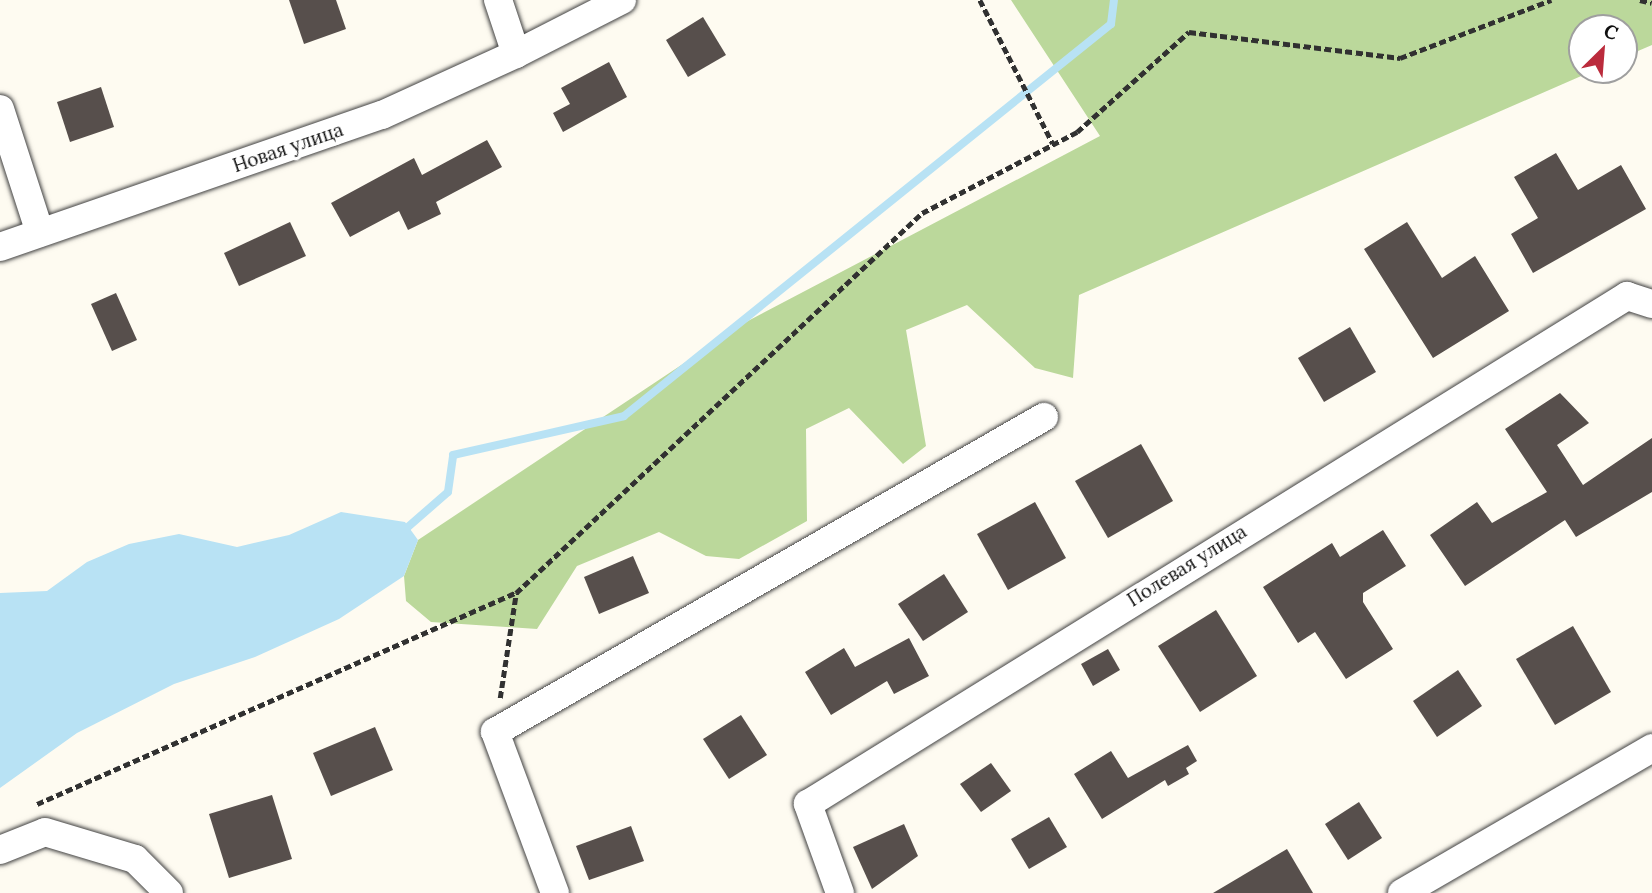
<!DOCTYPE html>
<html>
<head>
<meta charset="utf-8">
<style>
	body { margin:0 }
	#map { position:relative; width:1652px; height:893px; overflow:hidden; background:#fefbf1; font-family:Lora,serif }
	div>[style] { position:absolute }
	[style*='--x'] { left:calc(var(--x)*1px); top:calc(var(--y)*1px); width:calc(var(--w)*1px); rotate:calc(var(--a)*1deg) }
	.forest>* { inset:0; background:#bbd89b }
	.water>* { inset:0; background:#b8e2f4 }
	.stream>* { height:8px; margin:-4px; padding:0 4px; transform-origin:4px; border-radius:4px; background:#b8e2f4 }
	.building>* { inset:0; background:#574f4c }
	.path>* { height:4.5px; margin-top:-2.25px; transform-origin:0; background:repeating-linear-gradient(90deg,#313131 0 7px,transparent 0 10.5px) }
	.roads { filter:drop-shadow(0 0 2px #424242) drop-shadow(0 0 2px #424242) }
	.minor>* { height:28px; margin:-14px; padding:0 14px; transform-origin:14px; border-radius:14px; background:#fff }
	span { translate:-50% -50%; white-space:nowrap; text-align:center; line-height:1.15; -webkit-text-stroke:7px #fff; paint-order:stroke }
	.street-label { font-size:19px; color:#0f0f0f }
	.north { position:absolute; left:1568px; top:14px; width:70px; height:70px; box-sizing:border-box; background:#fff; border:2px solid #9f9f9f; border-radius:50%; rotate:25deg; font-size:19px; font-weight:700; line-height:28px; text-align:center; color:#0f0f0f }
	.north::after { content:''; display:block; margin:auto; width:24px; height:32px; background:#bb2b3c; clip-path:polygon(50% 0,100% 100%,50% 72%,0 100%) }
</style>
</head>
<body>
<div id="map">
	<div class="forest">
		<div style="clip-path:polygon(1011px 0,1652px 0,1652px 45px,1624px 57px,1624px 28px,1582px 28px,1582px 70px,1595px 70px,1079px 295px,1073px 378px,1035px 368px,967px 305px,906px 330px,926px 446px,903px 464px,849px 408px,806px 429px,807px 521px,739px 559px,706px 556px,659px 532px,577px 566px,537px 629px,431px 622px,406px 601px,404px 576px,418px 540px,746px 322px,1100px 136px)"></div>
	</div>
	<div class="water">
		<div style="clip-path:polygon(341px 512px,405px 522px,418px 540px,404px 576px,339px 619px,255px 657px,174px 684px,77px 733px,0 788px,0 593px,47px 591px,87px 562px,129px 544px,179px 534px,237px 547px,289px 535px)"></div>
	</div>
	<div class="stream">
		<div style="--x:401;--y:533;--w:62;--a:-41.1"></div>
		<div style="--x:448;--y:492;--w:37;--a:-82"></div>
		<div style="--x:453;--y:455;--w:175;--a:-12.8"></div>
		<div style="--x:624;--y:416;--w:625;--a:-38.83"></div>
		<div style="--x:1111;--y:24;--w:24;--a:-83"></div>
	</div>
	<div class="building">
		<div style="clip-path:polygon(289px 0,336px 0,346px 29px,304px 44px)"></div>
		<div style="clip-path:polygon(703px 17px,726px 55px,688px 77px,666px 40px)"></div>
		<div style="clip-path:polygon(609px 62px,627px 97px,563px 132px,553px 113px,570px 104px,561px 88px)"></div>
		<div style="clip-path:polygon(101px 87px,114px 127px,70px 142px,57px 102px)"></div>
		<div style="clip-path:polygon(487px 140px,502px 167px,436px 202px,441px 214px,408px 230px,399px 211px,350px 237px,331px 203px,414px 158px,422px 175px)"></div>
		<div style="clip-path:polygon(1556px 153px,1578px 190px,1621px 165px,1646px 209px,1533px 273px,1511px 234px,1538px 218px,1514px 177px)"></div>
		<div style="clip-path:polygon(290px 222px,306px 256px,239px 286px,224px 253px)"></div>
		<div style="clip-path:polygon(1407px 222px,1442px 278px,1475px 256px,1509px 311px,1433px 358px,1364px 249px)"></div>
		<div style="clip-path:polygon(116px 293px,137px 340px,112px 351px,91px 304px)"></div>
		<div style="clip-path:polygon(1350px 327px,1376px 372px,1324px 402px,1298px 358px)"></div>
		<div style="clip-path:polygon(1560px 393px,1589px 423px,1557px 445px,1583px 485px,1652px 438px,1652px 492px,1576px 537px,1565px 520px,1465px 586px,1430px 535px,1477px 502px,1492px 523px,1547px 492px,1505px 429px)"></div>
		<div style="clip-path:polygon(1141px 444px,1173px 501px,1108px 538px,1075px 481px)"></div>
		<div style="clip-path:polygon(1035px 502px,1066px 558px,1008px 590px,977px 534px)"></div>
		<div style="clip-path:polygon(1383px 530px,1406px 566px,1363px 593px,1363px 602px,1393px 649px,1346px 679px,1315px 632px,1298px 643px,1263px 587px,1332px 543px,1340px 557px)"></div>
		<div style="clip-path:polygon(633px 556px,649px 593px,599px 614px,584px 577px)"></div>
		<div style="clip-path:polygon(944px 574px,968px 612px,923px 641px,898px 604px)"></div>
		<div style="clip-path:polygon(1216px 610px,1257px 676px,1200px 712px,1158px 646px)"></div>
		<div style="clip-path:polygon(1573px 626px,1611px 692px,1555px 725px,1516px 659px)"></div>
		<div style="clip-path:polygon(909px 638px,929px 676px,894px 694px,887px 681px,831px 715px,805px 672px,844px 648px,855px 667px)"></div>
		<div style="clip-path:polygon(1108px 649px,1120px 670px,1093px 686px,1081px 664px)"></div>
		<div style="clip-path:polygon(1458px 670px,1482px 706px,1437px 737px,1413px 701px)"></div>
		<div style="clip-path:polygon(741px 715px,767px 755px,729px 779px,703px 739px)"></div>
		<div style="clip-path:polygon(375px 727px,393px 770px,331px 796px,313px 753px)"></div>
		<div style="clip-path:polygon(1188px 745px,1197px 761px,1186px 768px,1189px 774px,1168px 786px,1165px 780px,1102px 819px,1074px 774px,1111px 751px,1128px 778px)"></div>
		<div style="clip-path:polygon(991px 763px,1011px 791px,981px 812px,960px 784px)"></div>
		<div style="clip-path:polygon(272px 795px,292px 859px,229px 878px,209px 814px)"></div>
		<div style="clip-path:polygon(1359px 802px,1382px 838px,1348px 860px,1325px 824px)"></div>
		<div style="clip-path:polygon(1049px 817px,1067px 847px,1029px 869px,1011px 839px)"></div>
		<div style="clip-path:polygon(904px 824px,918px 856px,872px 889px,853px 847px)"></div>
		<div style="clip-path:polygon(631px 826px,644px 861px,589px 880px,576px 846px)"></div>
		<div style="clip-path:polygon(1287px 849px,1313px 893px,1213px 893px)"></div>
	</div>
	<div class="path">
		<div style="--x:980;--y:0;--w:161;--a:63.1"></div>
		<div style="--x:1640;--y:0;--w:12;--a:14"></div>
		<div style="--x:500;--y:698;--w:106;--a:-81.3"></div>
		<div style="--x:516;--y:593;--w:556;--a:-43.11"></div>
		<div style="--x:922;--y:213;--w:175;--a:-27.6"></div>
		<div style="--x:1077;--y:132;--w:150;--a:-41.8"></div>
		<div style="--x:1189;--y:32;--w:213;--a:7"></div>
		<div style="--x:1400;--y:58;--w:162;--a:-21"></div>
		<div style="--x:37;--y:804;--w:522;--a:-23.82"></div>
	</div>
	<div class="roads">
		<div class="minor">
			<div style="--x:516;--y:54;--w:119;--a:-27"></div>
			<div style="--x:0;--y:109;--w:130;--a:72.1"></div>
			<div style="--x:0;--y:247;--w:404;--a:-19.1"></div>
			<div style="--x:382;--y:115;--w:147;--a:-24.5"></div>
			<div style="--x:516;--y:54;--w:57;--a:-108.4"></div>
			<div style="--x:0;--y:850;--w:48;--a:-21.8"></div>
			<div style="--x:45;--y:832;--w:94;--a:16.7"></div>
			<div style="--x:135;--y:859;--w:48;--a:45"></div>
			<div style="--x:555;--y:893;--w:172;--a:-110.4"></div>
			<div style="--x:495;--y:732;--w:633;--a:-29.85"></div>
			<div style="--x:840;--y:893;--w:95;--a:-109.8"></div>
			<div style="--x:808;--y:804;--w:964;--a:-31.81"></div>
			<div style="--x:1627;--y:296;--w:26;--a:18"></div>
			<div style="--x:1402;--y:893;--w:289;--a:-30.1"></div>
		</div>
	</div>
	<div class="street-label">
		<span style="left:288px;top:148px;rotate:-19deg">Новая улица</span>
		<span style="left:1187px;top:566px;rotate:-32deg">Полевая улица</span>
	</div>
	<div class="north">С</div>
</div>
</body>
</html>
